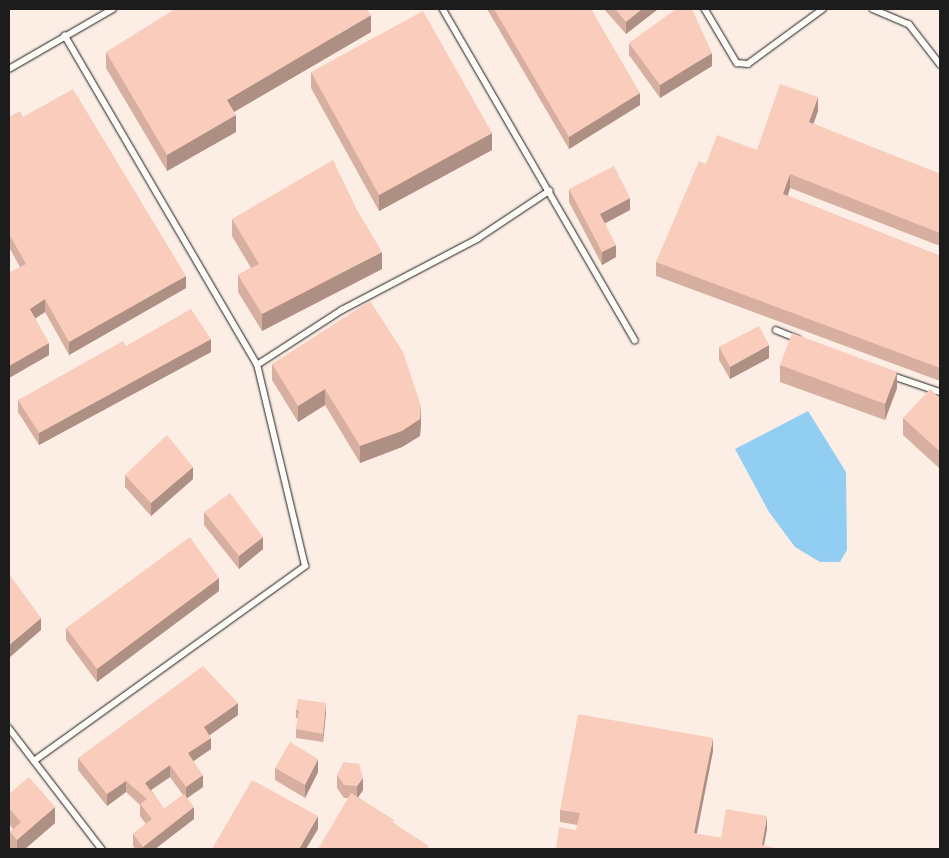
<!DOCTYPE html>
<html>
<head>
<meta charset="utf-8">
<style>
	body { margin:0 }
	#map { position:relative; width:949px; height:858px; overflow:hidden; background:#fdfcf7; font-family:Mali,sans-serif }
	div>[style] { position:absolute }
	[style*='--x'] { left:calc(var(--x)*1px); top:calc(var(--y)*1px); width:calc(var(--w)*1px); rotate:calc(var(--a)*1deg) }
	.built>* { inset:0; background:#fceee5 }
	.water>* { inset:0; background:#92cef2 }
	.roads { filter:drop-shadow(0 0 1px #1c1c1c) drop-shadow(0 0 1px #1c1c1c) }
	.service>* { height:5.5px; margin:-2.75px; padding:0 2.75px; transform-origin:2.75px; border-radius:2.75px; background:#fdfcf7 }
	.wall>* { inset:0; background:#d6afa1 }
	.shaded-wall>* { inset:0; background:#ae8f83 }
	.building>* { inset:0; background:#f9ccbb }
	span { translate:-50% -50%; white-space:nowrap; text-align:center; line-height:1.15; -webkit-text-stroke:4px #fdfcf7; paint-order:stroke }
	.frame { position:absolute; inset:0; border:10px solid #1c1c1c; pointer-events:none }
</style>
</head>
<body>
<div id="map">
	<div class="built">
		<div style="clip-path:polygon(9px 9px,940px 9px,940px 849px,9px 849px)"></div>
	</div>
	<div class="water">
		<div style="clip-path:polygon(808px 411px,846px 472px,847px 550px,840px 562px,820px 562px,795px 547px,769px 512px,735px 449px)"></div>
	</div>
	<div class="roads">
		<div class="service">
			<div style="--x:443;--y:9;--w:383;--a:59.9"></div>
			<div style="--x:705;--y:9;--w:63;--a:59.3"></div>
			<div style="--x:737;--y:63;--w:11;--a:5"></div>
			<div style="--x:748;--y:64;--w:93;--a:-36.3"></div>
			<div style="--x:873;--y:9;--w:39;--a:23"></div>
			<div style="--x:909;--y:24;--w:51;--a:52.2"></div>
			<div style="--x:9;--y:69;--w:120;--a:-30"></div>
			<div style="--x:776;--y:330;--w:24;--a:22"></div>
			<div style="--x:257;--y:365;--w:101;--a:-32.9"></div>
			<div style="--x:342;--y:310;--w:153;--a:-27.7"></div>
			<div style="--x:477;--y:239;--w:87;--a:-33.7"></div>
			<div style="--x:890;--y:375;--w:53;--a:18.8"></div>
			<div style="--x:9;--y:728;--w:153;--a:52.5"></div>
			<div style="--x:34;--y:761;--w:334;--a:-35.7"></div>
			<div style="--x:305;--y:566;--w:207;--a:-103.4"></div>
			<div style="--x:257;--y:365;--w:381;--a:-120.3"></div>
		</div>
	</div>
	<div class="wall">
		<div style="clip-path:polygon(487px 9px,591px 9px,640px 105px,569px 149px)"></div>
		<div style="clip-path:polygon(604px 9px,658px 9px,626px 34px)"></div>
		<div style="clip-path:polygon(371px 32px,234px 112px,236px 132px,167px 171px,106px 68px,106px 52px)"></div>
		<div style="clip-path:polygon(629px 43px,712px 66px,660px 98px,629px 55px)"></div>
		<div style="clip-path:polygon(311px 72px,492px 150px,379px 211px,311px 88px)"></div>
		<div style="clip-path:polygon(818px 111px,813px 124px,940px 174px,940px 246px,790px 188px,788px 196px,940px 256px,940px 381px,656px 276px,656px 262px,706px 164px,757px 150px)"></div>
		<div style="clip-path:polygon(9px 117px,23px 117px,186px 288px,69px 355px,45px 312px,35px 318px,49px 355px,9px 378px,9px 273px,20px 267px,9px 247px)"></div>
		<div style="clip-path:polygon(569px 189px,630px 210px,605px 223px,616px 257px,602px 265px,569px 202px)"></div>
		<div style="clip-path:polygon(232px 219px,382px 269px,262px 331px,238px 292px,238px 275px,251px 268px,232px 236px)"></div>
		<div style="clip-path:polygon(126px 346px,211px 352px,39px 445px,18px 412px,18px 400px)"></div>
		<div style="clip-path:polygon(719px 347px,769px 358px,730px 379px,719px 360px)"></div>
		<div style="clip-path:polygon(272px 364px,421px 423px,420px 436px,402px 447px,360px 463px,325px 405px,298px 422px,272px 380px)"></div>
		<div style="clip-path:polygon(780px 365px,897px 388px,885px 420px,780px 382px)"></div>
		<div style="clip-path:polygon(940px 398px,939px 468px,903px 435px,903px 418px)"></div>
		<div style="clip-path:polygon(125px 475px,193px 479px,151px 516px,125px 487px)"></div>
		<div style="clip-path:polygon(204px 512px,263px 549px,239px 569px,204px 525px)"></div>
		<div style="clip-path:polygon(219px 591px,97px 682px,66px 640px,66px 628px)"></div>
		<div style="clip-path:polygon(296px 710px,326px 712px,323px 742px,296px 738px,296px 729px,298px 718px,296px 718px)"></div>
		<div style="clip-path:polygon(evenodd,238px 715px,210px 735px,211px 749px,193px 761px,203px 787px,187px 798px,194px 819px,155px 849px,135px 849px,133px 846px,133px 834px,146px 824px,140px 816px,140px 805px,126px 792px,107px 806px,78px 770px,78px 758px,238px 715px,170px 777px,183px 795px,164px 809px,151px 790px,170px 777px)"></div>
		<div style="clip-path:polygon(713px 751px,697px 834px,721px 838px,767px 829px,764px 846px,577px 825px,560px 822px,560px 810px)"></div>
		<div style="clip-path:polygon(344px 762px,363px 790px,358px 797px,429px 849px,348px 798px,344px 798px,337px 788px,337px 775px)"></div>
		<div style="clip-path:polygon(275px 768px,318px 772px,305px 798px,275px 780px)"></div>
		<div style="clip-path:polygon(9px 794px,55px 823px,25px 849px,10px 849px,10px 832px,13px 829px,9px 824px)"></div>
	</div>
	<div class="shaded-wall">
		<div style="clip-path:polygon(642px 9px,658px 9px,626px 34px,626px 22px)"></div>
		<div style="clip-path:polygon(371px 15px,371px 32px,227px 116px,227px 100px)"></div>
		<div style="clip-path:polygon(712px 53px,712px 66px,660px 98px,660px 85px)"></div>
		<div style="clip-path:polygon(640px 93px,640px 105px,569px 149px,569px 137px)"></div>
		<div style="clip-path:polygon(818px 97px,818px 111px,809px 136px,809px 122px)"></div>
		<div style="clip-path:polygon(236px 115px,236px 132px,167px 171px,167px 155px)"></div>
		<div style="clip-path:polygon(492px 133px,492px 150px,379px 211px,379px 195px)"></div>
		<div style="clip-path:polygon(790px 174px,790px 188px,783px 207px,783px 194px)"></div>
		<div style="clip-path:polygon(630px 198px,630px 210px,600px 226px,600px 214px)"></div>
		<div style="clip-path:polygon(616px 245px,616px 257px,602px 265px,602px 252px)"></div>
		<div style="clip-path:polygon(382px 252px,382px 269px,262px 331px,262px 314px)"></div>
		<div style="clip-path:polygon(186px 276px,186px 288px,69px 355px,69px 342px)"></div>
		<div style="clip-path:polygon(45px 299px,45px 312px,30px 322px,30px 309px)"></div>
		<div style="clip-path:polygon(211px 339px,211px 352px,39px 445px,39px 433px)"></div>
		<div style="clip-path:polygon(49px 343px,49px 355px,9px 378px,9px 366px)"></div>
		<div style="clip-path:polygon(769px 345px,769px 358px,730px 379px,730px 367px)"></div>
		<div style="clip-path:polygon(897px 372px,897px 388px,885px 420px,885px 404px)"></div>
		<div style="clip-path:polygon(325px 389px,325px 405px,298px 422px,298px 406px)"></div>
		<div style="clip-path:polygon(421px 406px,421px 423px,420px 436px,402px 447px,360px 463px,360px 446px)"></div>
		<div style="clip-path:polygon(940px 450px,940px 466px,939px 468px,939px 451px)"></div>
		<div style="clip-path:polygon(193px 467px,193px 479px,151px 516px,151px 503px)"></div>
		<div style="clip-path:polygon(263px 537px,263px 549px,239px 569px,239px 556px)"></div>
		<div style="clip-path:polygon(219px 578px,219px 591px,97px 682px,97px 669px)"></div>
		<div style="clip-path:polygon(41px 618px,41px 630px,9px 658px,9px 645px)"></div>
		<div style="clip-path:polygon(238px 703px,238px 715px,204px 739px,204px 727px)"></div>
		<div style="clip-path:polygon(326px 703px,326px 712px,323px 742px,323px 734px)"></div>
		<div style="clip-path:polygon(211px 738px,211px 749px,188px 765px,188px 753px)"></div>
		<div style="clip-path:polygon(713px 738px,713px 751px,694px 846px,694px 833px)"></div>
		<div style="clip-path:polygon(318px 759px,318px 772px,305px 798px,305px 785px)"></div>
		<div style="clip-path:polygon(170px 765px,170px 777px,145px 794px,145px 783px)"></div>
		<div style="clip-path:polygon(203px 775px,203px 787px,186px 799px,186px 787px)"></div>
		<div style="clip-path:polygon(363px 778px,363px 790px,357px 799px,357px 786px)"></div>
		<div style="clip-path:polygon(126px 781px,126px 792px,107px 806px,107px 794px)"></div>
		<div style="clip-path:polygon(55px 807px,55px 823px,25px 849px,17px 849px,17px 840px)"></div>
		<div style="clip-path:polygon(194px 807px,194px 819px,155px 849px,143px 849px,143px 847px)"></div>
		<div style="clip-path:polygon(318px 816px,318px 829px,306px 849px,299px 849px)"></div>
		<div style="clip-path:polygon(767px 816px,767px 829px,763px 849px,762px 845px)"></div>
	</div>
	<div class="building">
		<div style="clip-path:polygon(175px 9px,367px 9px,371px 15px,227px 100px,236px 115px,167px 155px,106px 52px)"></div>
		<div style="clip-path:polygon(494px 9px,591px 9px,640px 93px,569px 137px)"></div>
		<div style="clip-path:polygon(615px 9px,642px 9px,626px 22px)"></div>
		<div style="clip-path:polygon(676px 9px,692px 9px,712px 53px,660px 85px,629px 43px)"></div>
		<div style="clip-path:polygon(423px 11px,492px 133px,379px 195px,311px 72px)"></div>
		<div style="clip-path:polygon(780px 84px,818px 97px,809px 122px,940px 174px,940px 233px,790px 174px,783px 194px,940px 256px,940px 368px,656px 262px,699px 161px,706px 164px,717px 135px,757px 150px)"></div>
		<div style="clip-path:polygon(73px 89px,186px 276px,69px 342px,45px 299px,30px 309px,49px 343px,9px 366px,9px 273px,26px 264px,9px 234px,9px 117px,20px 111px,23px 117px)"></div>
		<div style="clip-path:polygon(333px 160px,357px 210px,382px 252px,262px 314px,238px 275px,259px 264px,232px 219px)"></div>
		<div style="clip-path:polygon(614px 166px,630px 198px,600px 214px,616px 245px,602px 252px,569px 189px)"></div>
		<div style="clip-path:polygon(370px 301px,403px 352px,421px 406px,420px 419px,402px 431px,360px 446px,325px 389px,298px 406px,272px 364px)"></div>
		<div style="clip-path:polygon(191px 309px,211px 339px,39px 433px,18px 400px,123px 341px,126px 346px)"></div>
		<div style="clip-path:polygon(759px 326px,769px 345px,730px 367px,719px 347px)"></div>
		<div style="clip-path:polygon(792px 333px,897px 372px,885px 404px,780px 365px)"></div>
		<div style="clip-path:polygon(930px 389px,940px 398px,940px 450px,939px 451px,903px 418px)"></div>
		<div style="clip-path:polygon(167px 435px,193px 467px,151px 503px,125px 475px)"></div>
		<div style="clip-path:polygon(230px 493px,263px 537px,239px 556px,204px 512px)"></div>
		<div style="clip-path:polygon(190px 537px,219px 578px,97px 669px,66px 628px)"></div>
		<div style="clip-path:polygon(9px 574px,41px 618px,9px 645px)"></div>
		<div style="clip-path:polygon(203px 666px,238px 703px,204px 727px,211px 738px,188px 753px,203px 775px,186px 787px,170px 765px,145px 783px,164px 809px,184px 794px,194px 807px,143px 847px,133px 834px,152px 819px,140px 804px,147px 799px,126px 781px,107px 794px,78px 758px)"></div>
		<div style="clip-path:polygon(298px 699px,326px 703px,323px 734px,296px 729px,299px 710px,296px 710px)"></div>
		<div style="clip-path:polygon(578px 714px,713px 738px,694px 833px,721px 838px,726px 809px,748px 813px,767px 816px,762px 845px,780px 849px,556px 849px,559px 827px,576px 830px,580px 813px,560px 810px)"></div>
		<div style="clip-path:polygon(290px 742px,318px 759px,305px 785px,275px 768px)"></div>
		<div style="clip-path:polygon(344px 762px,359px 764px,363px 778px,357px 786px,344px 785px,337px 775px)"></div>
		<div style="clip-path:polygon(29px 777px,55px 807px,17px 840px,10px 832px,21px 822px,9px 808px,9px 794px)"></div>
		<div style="clip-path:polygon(252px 780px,318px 816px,299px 849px,212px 849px)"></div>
		<div style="clip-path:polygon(351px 793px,394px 820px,393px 823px,429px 846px,427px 849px,318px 849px)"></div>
	</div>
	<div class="frame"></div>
</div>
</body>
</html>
